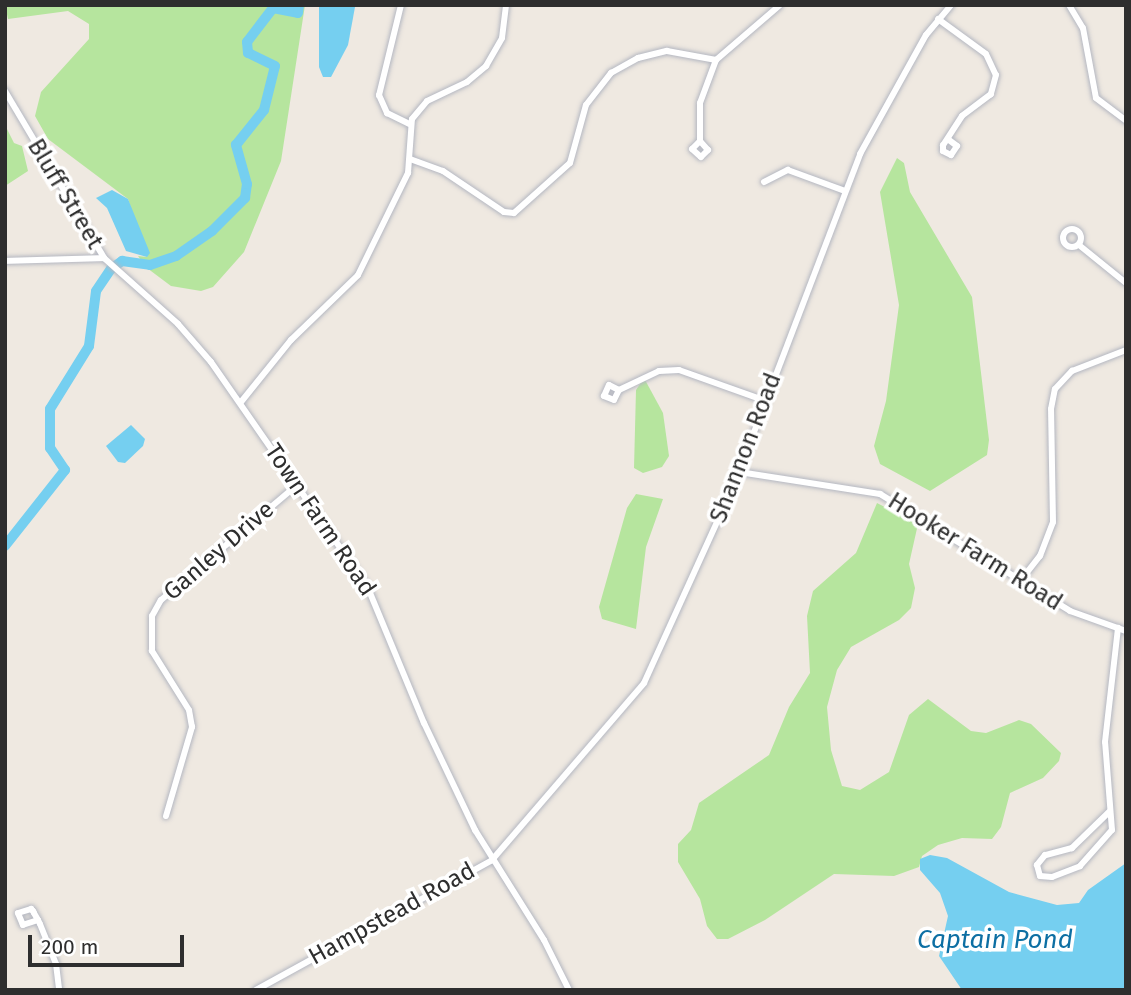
<!DOCTYPE html>
<html>
<head>
<meta charset="utf-8">
<style>
	body { margin:0 }
	#map { position:relative; width:1131px; height:995px; overflow:hidden; background:#efe9e1; font-family:"Fira Sans",sans-serif }
	div>[style] { position:absolute }
	[style*='--x'] { left:calc(var(--x)*1px); top:calc(var(--y)*1px); width:calc(var(--w)*1px); rotate:calc(var(--a)*1deg) }
	.green>* { inset:0; background:#b6e59e }
	.water>* { inset:0; background:#75cff0 }
	.river>* { height:10px; margin:-5px; padding:0 5px; transform-origin:5px; border-radius:5px; background:#75cff0 }
	.roads { filter:drop-shadow(0 0 2px #b4b7c1) drop-shadow(0 0 2px #b4b7c1) }
	.minor>* { height:6px; margin:-3px; padding:0 3px; transform-origin:3px; border-radius:3px; background:#fff }
	.minor>.ring { margin:-3px; padding:0; box-sizing:content-box; background:none; border:6px solid #fff; border-radius:50% }
	span { translate:-50% -50%; white-space:nowrap; text-align:center; line-height:1.15; -webkit-text-stroke:7px #fff; paint-order:stroke }
	.street-label { font-size:24px; color:#2e2e2e }
	.water-label { font-size:26px; color:#0d6fa3; font-style:italic }
	.frame { position:absolute; inset:0; border:7px solid #2e2e2e; pointer-events:none }
	.scale { position:absolute; left:28px; top:935px; width:156px; height:32px; box-sizing:border-box; border:4px solid #2e2e2e; border-top:0; padding-left:9px; font-size:21px; line-height:24px; white-space:nowrap; color:#2e2e2e; -webkit-text-stroke:5px #fff; paint-order:stroke }
</style>
</head>
<body>
<div id="map">
	<div class="green">
		<div style="clip-path:polygon(5px 5px,305px 5px,281px 161px,244px 252px,213px 287px,201px 291px,171px 286px,147px 268px,138px 256px,147px 257px,128px 199px,48px 139px,35px 116px,41px 92px,89px 39px,89px 24px,68px 11px,8px 19px)"></div>
		<div style="clip-path:polygon(5px 125px,14px 143px,22px 146px,28px 171px,5px 186px)"></div>
		<div style="clip-path:polygon(897px 158px,904px 163px,910px 192px,972px 297px,989px 440px,987px 455px,930px 491px,880px 464px,874px 446px,886px 401px,899px 305px,880px 192px)"></div>
		<div style="clip-path:polygon(644px 378px,663px 413px,669px 456px,662px 467px,643px 473px,634px 468px,636px 390px)"></div>
		<div style="clip-path:polygon(636px 494px,663px 499px,646px 547px,636px 629px,602px 619px,599px 607px,627px 508px)"></div>
		<div style="clip-path:polygon(877px 503px,918px 524px,909px 564px,915px 588px,911px 608px,899px 620px,851px 647px,837px 670px,827px 707px,831px 750px,842px 786px,860px 790px,889px 772px,909px 715px,928px 699px,971px 731px,986px 733px,1019px 720px,1031px 724px,1061px 753px,1059px 761px,1043px 778px,1010px 793px,1001px 827px,992px 839px,962px 838px,938px 845px,922px 856px,919px 867px,894px 876px,834px 874px,765px 920px,728px 939px,717px 939px,707px 926px,700px 899px,678px 862px,678px 844px,691px 830px,699px 803px,769px 755px,789px 707px,810px 673px,807px 616px,813px 591px,856px 553px)"></div>
	</div>
	<div class="water">
		<div style="clip-path:polygon(319px 5px,355px 7px,348px 45px,331px 77px,323px 77px,319px 67px)"></div>
		<div style="clip-path:polygon(112px 190px,128px 199px,150px 253px,147px 257px,126px 251px,107px 208px,96px 198px)"></div>
		<div style="clip-path:polygon(131px 425px,145px 439px,143px 446px,125px 463px,118px 462px,106px 446px)"></div>
		<div style="clip-path:polygon(930px 855px,947px 858px,1009px 892px,1057px 905px,1079px 903px,1088px 890px,1126px 863px,1126px 990px,962px 990px,939px 956px,948px 916px,940px 893px,920px 870px,920px 859px)"></div>
	</div>
	<div class="river">
		<div style="--x:5;--y:546;--w:97;--a:-51.7"></div>
		<div style="--x:65;--y:470;--w:27;--a:-124"></div>
		<div style="--x:50;--y:448;--w:39;--a:-90"></div>
		<div style="--x:50;--y:409;--w:74;--a:-58.2"></div>
		<div style="--x:89;--y:346;--w:55;--a:-82.7"></div>
		<div style="--x:96;--y:291;--w:27;--a:-56"></div>
		<div style="--x:111;--y:269;--w:14;--a:-36"></div>
		<div style="--x:122;--y:261;--w:28;--a:8"></div>
		<div style="--x:150;--y:265;--w:28;--a:-19"></div>
		<div style="--x:176;--y:256;--w:44;--a:-34.8"></div>
		<div style="--x:212;--y:231;--w:47;--a:-45"></div>
		<div style="--x:245;--y:198;--w:14;--a:-82"></div>
		<div style="--x:247;--y:184;--w:41;--a:-105.8"></div>
		<div style="--x:236;--y:145;--w:45;--a:-51.3"></div>
		<div style="--x:264;--y:110;--w:45;--a:-76"></div>
		<div style="--x:275;--y:66;--w:30;--a:-154"></div>
		<div style="--x:248;--y:53;--w:11;--a:-95"></div>
		<div style="--x:247;--y:42;--w:43;--a:-52.6"></div>
		<div style="--x:273;--y:8;--w:25;--a:11"></div>
		<div style="--x:298;--y:13;--w:8;--a:-83"></div>
	</div>
	<div class="roads">
		<div class="minor">
			<div style="--x:401;--y:5;--w:93;--a:103.7"></div>
			<div style="--x:379;--y:95;--w:20;--a:66"></div>
			<div style="--x:387;--y:113;--w:25;--a:26"></div>
			<div style="--x:1069;--y:5;--w:27;--a:59"></div>
			<div style="--x:1083;--y:28;--w:71;--a:79.5"></div>
			<div style="--x:1096;--y:98;--w:38;--a:37"></div>
			<div style="--x:938;--y:19;--w:59;--a:36.1"></div>
			<div style="--x:986;--y:54;--w:23;--a:65"></div>
			<div style="--x:996;--y:75;--w:20;--a:105"></div>
			<div style="--x:991;--y:94;--w:36;--a:143"></div>
			<div style="--x:962;--y:116;--w:35;--a:123"></div>
			<div style="--x:943;--y:145;--w:6;--a:90"></div>
			<div style="--x:943;--y:151;--w:9;--a:27"></div>
			<div style="--x:951;--y:155;--w:11;--a:-56"></div>
			<div style="--x:957;--y:146;--w:10;--a:-143"></div>
			<div style="--x:5;--y:91;--w:194;--a:59.3"></div>
			<div style="--x:104;--y:258;--w:99;--a:41.7"></div>
			<div style="--x:178;--y:324;--w:50;--a:49"></div>
			<div style="--x:211;--y:362;--w:275;--a:55.2"></div>
			<div style="--x:368;--y:588;--w:146;--a:67.5"></div>
			<div style="--x:424;--y:723;--w:119;--a:64.5"></div>
			<div style="--x:475;--y:830;--w:130;--a:57.9"></div>
			<div style="--x:544;--y:940;--w:56;--a:63.4"></div>
			<div style="--x:700;--y:141;--w:11;--a:135"></div>
			<div style="--x:692;--y:149;--w:12;--a:42"></div>
			<div style="--x:701;--y:157;--w:10;--a:-45"></div>
			<div style="--x:708;--y:150;--w:12;--a:-132"></div>
			<div style="--x:700;--y:141;--w:38;--a:-90"></div>
			<div style="--x:700;--y:103;--w:46;--a:-69.6"></div>
			<div style="--x:716;--y:60;--w:84;--a:-40.7"></div>
			<div style="--x:410;--y:159;--w:35;--a:20"></div>
			<div style="--x:443;--y:171;--w:73;--a:33.9"></div>
			<div style="--x:504;--y:212;--w:10;--a:6"></div>
			<div style="--x:514;--y:213;--w:75;--a:-41.8"></div>
			<div style="--x:570;--y:163;--w:60;--a:-74.6"></div>
			<div style="--x:586;--y:105;--w:41;--a:-52"></div>
			<div style="--x:611;--y:73;--w:31;--a:-29"></div>
			<div style="--x:638;--y:58;--w:30;--a:-14"></div>
			<div style="--x:667;--y:51;--w:50;--a:10.4"></div>
			<div style="--x:764;--y:182;--w:27;--a:-27"></div>
			<div style="--x:788;--y:170;--w:61;--a:20.2"></div>
			<div class="ring" style="left:1063px;top:229px;width:12px;height:12px"></div>
			<div style="--x:1079;--y:245;--w:60;--a:39"></div>
			<div style="--x:5;--y:261;--w:99;--a:-1.7"></div>
			<div style="--x:619;--y:390;--w:11;--a:117"></div>
			<div style="--x:614;--y:400;--w:11;--a:-158"></div>
			<div style="--x:604;--y:396;--w:12;--a:-66"></div>
			<div style="--x:609;--y:385;--w:11;--a:27"></div>
			<div style="--x:619;--y:390;--w:44;--a:-25.4"></div>
			<div style="--x:659;--y:371;--w:20;--a:-3"></div>
			<div style="--x:679;--y:370;--w:92;--a:19.6"></div>
			<div style="--x:241;--y:402;--w:80;--a:-51.1"></div>
			<div style="--x:291;--y:340;--w:93;--a:-44.1"></div>
			<div style="--x:358;--y:275;--w:114;--a:-63.9"></div>
			<div style="--x:408;--y:173;--w:54;--a:-85.8"></div>
			<div style="--x:412;--y:119;--w:23;--a:-50"></div>
			<div style="--x:427;--y:101;--w:44;--a:-25.4"></div>
			<div style="--x:467;--y:82;--w:25;--a:-40"></div>
			<div style="--x:486;--y:66;--w:32;--a:-60"></div>
			<div style="--x:502;--y:38;--w:33;--a:-83"></div>
			<div style="--x:739;--y:472;--w:143;--a:8.9"></div>
			<div style="--x:880;--y:494;--w:223;--a:31.6"></div>
			<div style="--x:1070;--y:611;--w:59;--a:19.7"></div>
			<div style="--x:1021;--y:580;--w:31;--a:-52"></div>
			<div style="--x:1040;--y:556;--w:36;--a:-69"></div>
			<div style="--x:1053;--y:522;--w:113;--a:-91"></div>
			<div style="--x:1051;--y:409;--w:20;--a:-79"></div>
			<div style="--x:1055;--y:389;--w:25;--a:-47"></div>
			<div style="--x:1072;--y:371;--w:58;--a:-21.3"></div>
			<div style="--x:1109;--y:812;--w:52;--a:135.8"></div>
			<div style="--x:1072;--y:848;--w:28;--a:165"></div>
			<div style="--x:1045;--y:855;--w:13;--a:129"></div>
			<div style="--x:1037;--y:865;--w:11;--a:75"></div>
			<div style="--x:1040;--y:876;--w:12;--a:5"></div>
			<div style="--x:1052;--y:877;--w:30;--a:-21"></div>
			<div style="--x:1080;--y:866;--w:48;--a:-48.4"></div>
			<div style="--x:1112;--y:830;--w:88;--a:-94.5"></div>
			<div style="--x:1105;--y:742;--w:115;--a:-83.5"></div>
			<div style="--x:166;--y:816;--w:93;--a:-73.7"></div>
			<div style="--x:192;--y:727;--w:17;--a:-100"></div>
			<div style="--x:189;--y:710;--w:70;--a:-122.1"></div>
			<div style="--x:152;--y:651;--w:35;--a:-90"></div>
			<div style="--x:152;--y:616;--w:18;--a:-61"></div>
			<div style="--x:161;--y:600;--w:177;--a:-40.2"></div>
			<div style="--x:38;--y:920;--w:16;--a:162"></div>
			<div style="--x:23;--y:925;--w:13;--a:-113"></div>
			<div style="--x:18;--y:913;--w:14;--a:-17"></div>
			<div style="--x:31;--y:909;--w:3;--a:45"></div>
			<div style="--x:33;--y:911;--w:2;--a:63"></div>
			<div style="--x:34;--y:913;--w:8;--a:60"></div>
			<div style="--x:38;--y:920;--w:4;--a:63"></div>
			<div style="--x:40;--y:924;--w:43;--a:68.2"></div>
			<div style="--x:56;--y:964;--w:26;--a:83"></div>
			<div style="--x:256;--y:990;--w:269;--a:-28.8"></div>
			<div style="--x:492;--y:860;--w:233;--a:-49.3"></div>
			<div style="--x:644;--y:683;--w:221;--a:-65.6"></div>
			<div style="--x:735;--y:482;--w:351;--a:-69.1"></div>
			<div style="--x:860;--y:154;--w:136;--a:-61"></div>
			<div style="--x:926;--y:35;--w:39;--a:-50"></div>
		</div>
	</div>
	<div class="street-label">
		<span style="left:65px;top:194px;rotate:59deg">Bluff Street</span>
		<span style="left:746px;top:448px;rotate:-69deg">Shannon Road</span>
		<span style="left:320px;top:520px;rotate:56deg">Town Farm Road</span>
		<span style="left:219px;top:551px;rotate:-41deg">Ganley Drive</span>
		<span style="left:975px;top:552px;rotate:32deg">Hooker Farm Road</span>
		<span style="left:392px;top:914px;rotate:-29deg">Hampstead Road</span>
	</div>
	<div class="water-label">
		<span style="left:995px;top:940px">Captain Pond</span>
	</div>
	<div class="frame"></div>
	<div class="scale">200 m</div>
</div>
</body>
</html>
